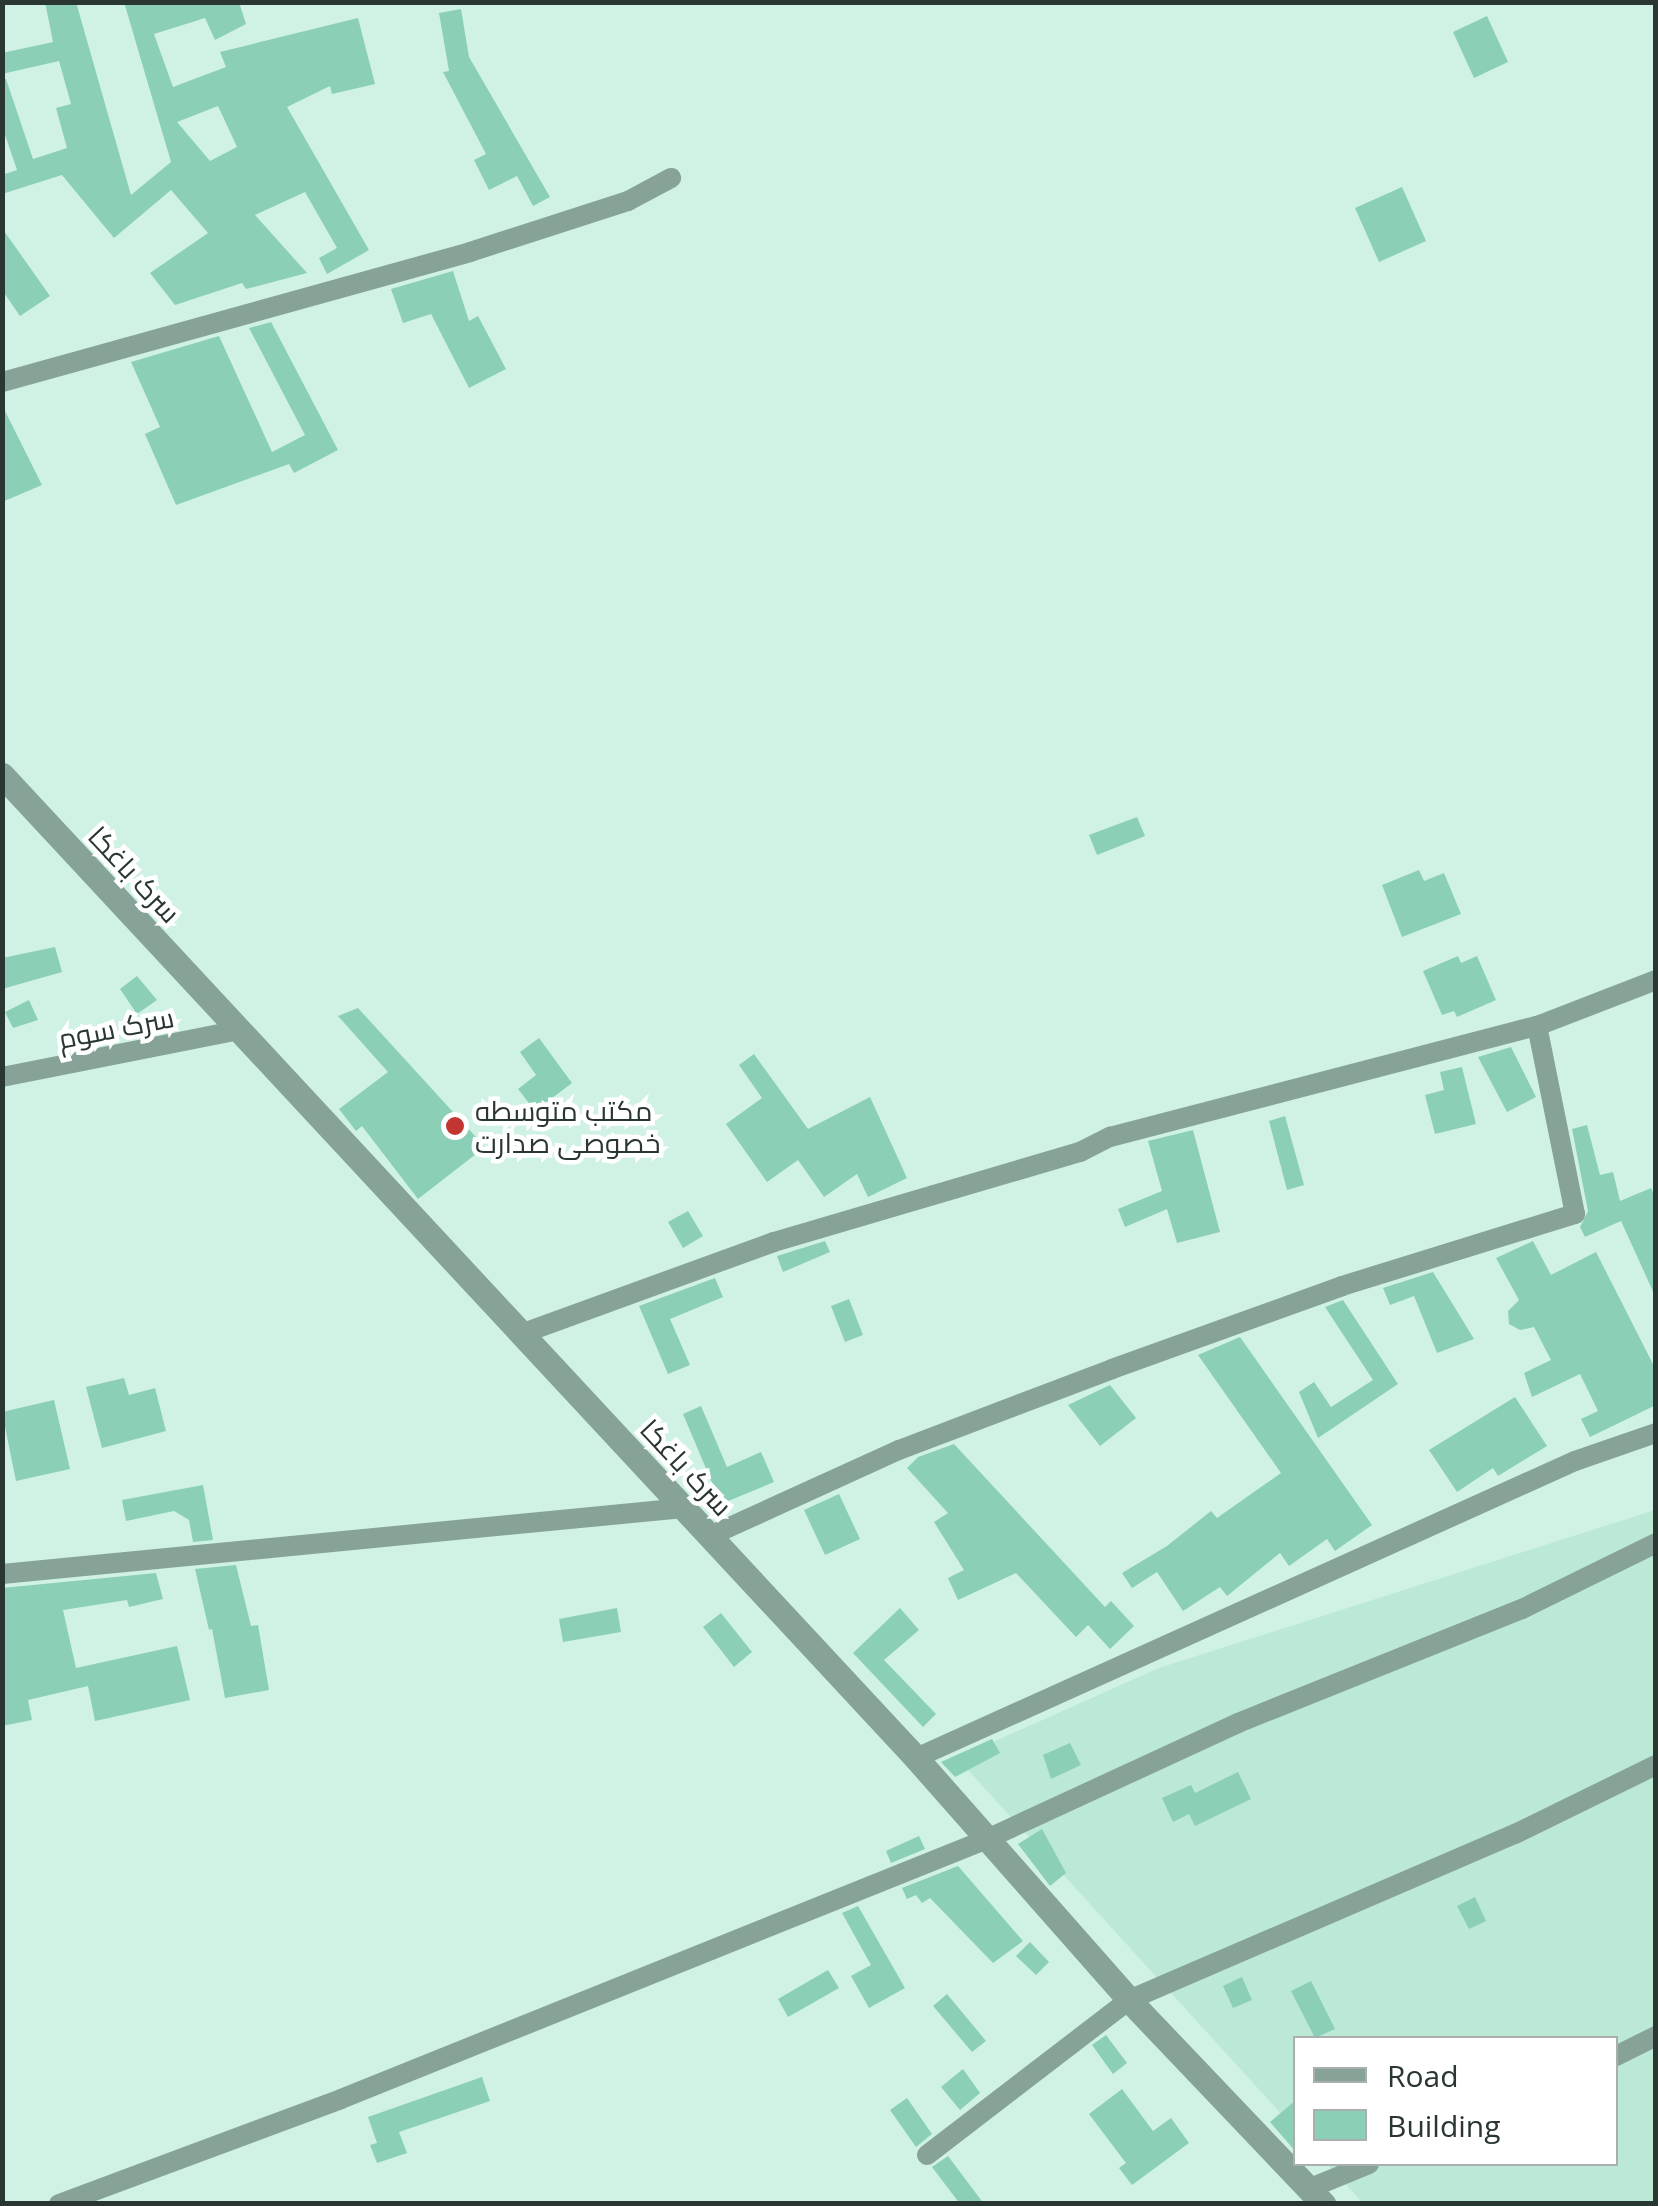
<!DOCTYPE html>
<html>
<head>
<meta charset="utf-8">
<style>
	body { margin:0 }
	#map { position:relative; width:1658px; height:2206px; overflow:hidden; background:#cff2e4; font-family:"Open Sans",Cairo,sans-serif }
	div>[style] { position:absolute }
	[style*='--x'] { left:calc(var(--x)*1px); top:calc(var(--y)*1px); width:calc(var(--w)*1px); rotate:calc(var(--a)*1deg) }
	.built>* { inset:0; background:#bce8d6 }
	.building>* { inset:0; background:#8bd0b6 }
	.minor>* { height:20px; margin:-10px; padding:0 10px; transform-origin:10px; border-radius:10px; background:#87a397 }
	.tertiary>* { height:25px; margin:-12.5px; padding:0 12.5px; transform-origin:12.5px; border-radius:12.5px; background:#87a397 }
	.dots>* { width:28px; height:28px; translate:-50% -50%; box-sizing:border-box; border:5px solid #fff; border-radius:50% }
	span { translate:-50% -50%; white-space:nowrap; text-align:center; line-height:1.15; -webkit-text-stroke:9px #fff; paint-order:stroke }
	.street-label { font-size:28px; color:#293631 }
	.poi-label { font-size:28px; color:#293631 }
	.left { translate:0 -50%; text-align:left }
	.frame { position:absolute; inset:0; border:5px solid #293631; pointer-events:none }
	.legend { position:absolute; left:1293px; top:2036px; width:325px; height:130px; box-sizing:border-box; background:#fff; border:2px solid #a9afad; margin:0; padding:12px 18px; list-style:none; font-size:30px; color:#293631 }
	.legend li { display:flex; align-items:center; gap:20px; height:50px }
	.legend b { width:50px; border:2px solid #a9afad }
</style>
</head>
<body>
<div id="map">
	<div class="built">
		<div style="clip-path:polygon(1655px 1510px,1655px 2203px,1363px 2203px,1327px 2164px,1616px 2164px,1616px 2038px,1296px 2038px,1295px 2129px,957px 1758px,1159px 1668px)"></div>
	</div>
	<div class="building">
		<div style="clip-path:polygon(evenodd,45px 2px,76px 2px,131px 195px,171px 162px,124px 2px,239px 2px,246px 24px,215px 40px,205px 18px,154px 34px,173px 87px,226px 67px,220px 52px,358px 18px,375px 84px,332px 94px,330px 86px,287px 107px,369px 250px,327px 274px,319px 258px,337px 248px,305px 192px,255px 215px,307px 273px,246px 289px,242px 283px,175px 305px,150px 273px,208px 233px,171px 190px,114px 238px,62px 175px,2px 194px,2px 175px,17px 170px,2px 126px,2px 79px,6px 79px,33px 159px,67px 148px,56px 108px,71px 104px,59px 61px,2px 74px,2px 53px,53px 42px,45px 2px,218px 106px,237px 147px,210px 161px,177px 122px,218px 106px)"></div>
		<div style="clip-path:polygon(461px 9px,469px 57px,550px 197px,533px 206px,517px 176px,489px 190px,474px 160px,486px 154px,443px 72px,449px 71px,439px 13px)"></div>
		<div style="clip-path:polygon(1487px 16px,1508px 62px,1474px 78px,1453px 32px)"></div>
		<div style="clip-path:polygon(1402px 187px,1426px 241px,1379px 262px,1355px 208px)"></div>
		<div style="clip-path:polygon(2px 228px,50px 296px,20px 316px,2px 290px)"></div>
		<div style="clip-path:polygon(453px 271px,469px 321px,478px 316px,506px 369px,469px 388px,431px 314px,403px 323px,391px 289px)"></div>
		<div style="clip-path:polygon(271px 322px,338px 450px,294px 473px,289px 464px,176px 505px,145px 434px,160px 427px,131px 362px,219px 336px,272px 452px,305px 435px,249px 328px)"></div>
		<div style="clip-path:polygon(2px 405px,42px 485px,2px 502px)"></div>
		<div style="clip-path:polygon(1137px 817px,1145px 836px,1097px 855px,1089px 835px)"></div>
		<div style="clip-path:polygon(1419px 870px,1424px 881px,1444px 873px,1461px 914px,1402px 937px,1382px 885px)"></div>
		<div style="clip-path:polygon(55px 947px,62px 972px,2px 989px,2px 958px)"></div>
		<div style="clip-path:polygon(1458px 956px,1461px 963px,1477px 956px,1496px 1000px,1457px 1017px,1454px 1011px,1442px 1015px,1423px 971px)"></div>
		<div style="clip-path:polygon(137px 976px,157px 1000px,137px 1014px,120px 989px)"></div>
		<div style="clip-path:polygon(29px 1000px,38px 1020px,13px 1028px,5px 1012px)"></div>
		<div style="clip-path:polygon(358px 1008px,485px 1147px,418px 1199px,362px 1126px,356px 1131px,339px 1109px,388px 1072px,338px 1016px)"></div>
		<div style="clip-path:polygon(539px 1038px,572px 1083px,535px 1111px,518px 1089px,536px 1075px,520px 1052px)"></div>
		<div style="clip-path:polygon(1511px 1047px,1536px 1097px,1507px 1112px,1478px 1057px)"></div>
		<div style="clip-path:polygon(754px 1054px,808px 1129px,870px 1097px,907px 1178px,868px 1197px,857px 1174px,824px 1197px,798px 1160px,767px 1182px,726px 1124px,762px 1098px,739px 1065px)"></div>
		<div style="clip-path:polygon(1462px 1067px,1476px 1124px,1435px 1134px,1425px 1095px,1444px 1090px,1440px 1072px)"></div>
		<div style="clip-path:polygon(1285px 1116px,1304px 1185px,1287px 1190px,1269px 1121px)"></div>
		<div style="clip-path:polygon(1587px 1125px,1600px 1175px,1613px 1172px,1620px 1201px,1651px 1188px,1656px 1198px,1656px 1298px,1621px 1221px,1585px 1237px,1580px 1227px,1588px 1211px,1572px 1129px)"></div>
		<div style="clip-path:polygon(1193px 1130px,1220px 1232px,1177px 1243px,1167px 1209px,1125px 1227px,1118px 1209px,1162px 1191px,1148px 1141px)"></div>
		<div style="clip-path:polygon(688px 1211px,703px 1236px,683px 1248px,668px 1222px)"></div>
		<div style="clip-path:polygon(825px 1241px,830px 1252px,783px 1272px,777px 1256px)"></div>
		<div style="clip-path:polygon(1533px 1241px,1551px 1275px,1596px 1252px,1656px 1370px,1656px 1405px,1590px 1437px,1581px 1419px,1598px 1411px,1580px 1374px,1532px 1397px,1524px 1373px,1551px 1360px,1534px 1327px,1520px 1330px,1509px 1324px,1508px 1311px,1519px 1300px,1496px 1258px)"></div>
		<div style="clip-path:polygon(1433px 1272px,1474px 1339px,1437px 1353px,1414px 1296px,1390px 1305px,1383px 1288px)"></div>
		<div style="clip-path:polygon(715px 1278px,723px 1297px,670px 1319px,690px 1365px,668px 1374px,639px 1306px)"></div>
		<div style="clip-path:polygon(849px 1299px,863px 1335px,845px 1342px,831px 1306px)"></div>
		<div style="clip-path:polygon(1343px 1300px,1398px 1384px,1318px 1438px,1299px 1392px,1314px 1382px,1331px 1407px,1373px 1380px,1325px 1307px)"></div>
		<div style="clip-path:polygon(1240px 1337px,1372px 1525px,1335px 1551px,1327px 1539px,1289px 1566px,1280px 1553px,1227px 1596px,1220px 1587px,1183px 1611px,1157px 1572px,1132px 1588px,1122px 1573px,1167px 1546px,1211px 1511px,1217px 1518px,1281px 1473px,1198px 1355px)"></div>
		<div style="clip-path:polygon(124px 1378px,129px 1395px,155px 1388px,166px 1431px,102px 1448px,86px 1387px)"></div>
		<div style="clip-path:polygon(1110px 1385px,1136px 1418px,1100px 1446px,1068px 1405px)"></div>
		<div style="clip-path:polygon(1515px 1397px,1547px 1446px,1498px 1476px,1493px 1468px,1457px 1492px,1429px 1450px)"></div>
		<div style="clip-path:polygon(54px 1400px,70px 1469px,16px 1481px,2px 1412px)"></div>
		<div style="clip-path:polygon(701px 1406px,727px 1467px,761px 1452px,774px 1482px,721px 1504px,683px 1414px)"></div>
		<div style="clip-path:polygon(954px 1444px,1105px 1607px,1111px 1601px,1134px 1626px,1110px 1649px,1088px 1625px,1076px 1637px,1016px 1573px,958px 1600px,948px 1578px,964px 1570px,934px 1522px,948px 1513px,907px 1468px,918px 1457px)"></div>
		<div style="clip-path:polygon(203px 1485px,213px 1540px,193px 1542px,189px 1520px,174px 1511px,126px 1521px,122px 1500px)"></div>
		<div style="clip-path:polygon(839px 1494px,860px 1539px,825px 1555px,804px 1510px)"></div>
		<div style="clip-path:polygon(236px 1565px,251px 1626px,258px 1625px,269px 1690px,225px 1698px,212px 1629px,209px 1630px,195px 1569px)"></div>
		<div style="clip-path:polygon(156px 1573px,163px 1599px,129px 1607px,127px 1600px,63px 1610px,76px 1668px,177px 1646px,190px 1700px,95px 1721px,88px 1686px,28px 1700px,32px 1720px,2px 1726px,2px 1588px)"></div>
		<div style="clip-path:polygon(617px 1608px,621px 1632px,563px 1642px,559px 1619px)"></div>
		<div style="clip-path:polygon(900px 1608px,919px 1630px,884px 1660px,936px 1714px,923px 1727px,853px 1653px)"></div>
		<div style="clip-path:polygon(721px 1613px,752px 1652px,734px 1667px,703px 1627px)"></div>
		<div style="clip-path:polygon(992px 1739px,1000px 1753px,955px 1777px,941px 1762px)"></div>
		<div style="clip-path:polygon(1070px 1743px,1081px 1765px,1051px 1779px,1043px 1755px)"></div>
		<div style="clip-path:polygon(1238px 1772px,1251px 1799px,1195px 1826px,1189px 1814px,1173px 1822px,1162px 1798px,1191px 1785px,1195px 1793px)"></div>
		<div style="clip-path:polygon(1042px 1829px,1066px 1873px,1050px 1886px,1018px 1844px)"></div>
		<div style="clip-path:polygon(919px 1836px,925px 1849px,891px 1863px,886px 1851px)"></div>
		<div style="clip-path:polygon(958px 1866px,1023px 1941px,993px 1963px,930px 1898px,922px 1903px,916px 1895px,907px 1899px,902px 1888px)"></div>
		<div style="clip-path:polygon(1475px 1897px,1486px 1921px,1469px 1929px,1457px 1906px)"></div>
		<div style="clip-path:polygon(858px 1906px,905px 1988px,869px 2008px,851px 1976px,871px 1965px,842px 1913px)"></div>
		<div style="clip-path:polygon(1030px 1942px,1049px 1962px,1036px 1975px,1016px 1956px)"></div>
		<div style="clip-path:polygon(828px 1970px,839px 1988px,788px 2017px,778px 1999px)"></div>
		<div style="clip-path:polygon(1242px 1977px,1252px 2000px,1233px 2008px,1223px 1986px)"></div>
		<div style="clip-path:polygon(1311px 1981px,1335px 2029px,1315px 2038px,1291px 1991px)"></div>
		<div style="clip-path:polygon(947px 1994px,986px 2041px,972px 2052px,933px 2006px)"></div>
		<div style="clip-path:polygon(1106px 2035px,1127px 2063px,1113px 2074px,1092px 2045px)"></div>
		<div style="clip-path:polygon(963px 2069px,980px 2093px,960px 2110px,941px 2087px)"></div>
		<div style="clip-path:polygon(482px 2077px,490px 2101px,399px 2132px,407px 2153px,377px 2163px,370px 2145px,377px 2143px,368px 2117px)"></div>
		<div style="clip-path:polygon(1122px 2089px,1153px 2131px,1171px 2118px,1189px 2143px,1132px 2185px,1119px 2168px,1126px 2163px,1089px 2114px)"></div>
		<div style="clip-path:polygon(907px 2098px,932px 2134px,916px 2147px,890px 2110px)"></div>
		<div style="clip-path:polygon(1296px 2100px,1296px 2152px,1270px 2122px)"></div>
		<div style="clip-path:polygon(948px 2156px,984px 2204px,960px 2204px,932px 2167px)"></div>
	</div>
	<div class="minor">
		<div style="--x:2;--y:382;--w:486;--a:-15.5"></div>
		<div style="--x:470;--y:252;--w:166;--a:-17.9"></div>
		<div style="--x:628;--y:201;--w:49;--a:-28.1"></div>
		<div style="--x:2;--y:1077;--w:242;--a:-11.2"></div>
		<div style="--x:521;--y:1334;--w:269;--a:-20"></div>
		<div style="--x:774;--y:1242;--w:319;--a:-16.4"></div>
		<div style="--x:1080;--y:1152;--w:34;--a:-27"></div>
		<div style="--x:1110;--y:1137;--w:441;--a:-14.6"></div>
		<div style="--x:1537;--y:1026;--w:128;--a:-21.1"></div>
		<div style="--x:710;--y:1536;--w:208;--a:-24.5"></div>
		<div style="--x:899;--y:1450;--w:228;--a:-20.8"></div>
		<div style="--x:1112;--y:1369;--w:245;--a:-19.8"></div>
		<div style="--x:1342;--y:1286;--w:244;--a:-17.2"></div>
		<div style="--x:1575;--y:1214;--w:192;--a:-101.4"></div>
		<div style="--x:2;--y:1574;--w:685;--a:-5.53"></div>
		<div style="--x:916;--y:1758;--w:723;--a:-24.26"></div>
		<div style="--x:1575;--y:1461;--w:86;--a:-19.1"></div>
		<div style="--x:1616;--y:2056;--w:45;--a:-26.6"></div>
		<div style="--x:927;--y:2155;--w:255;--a:-37.5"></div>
		<div style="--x:1129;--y:2000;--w:420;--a:-23.3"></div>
		<div style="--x:1515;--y:1834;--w:157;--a:-26.1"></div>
		<div style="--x:1308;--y:2189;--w:66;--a:-22.3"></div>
		<div style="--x:59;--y:2204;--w:301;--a:-20.4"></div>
		<div style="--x:341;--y:2099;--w:696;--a:-21.92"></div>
		<div style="--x:987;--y:1839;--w:277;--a:-24.8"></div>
		<div style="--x:1238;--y:1723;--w:306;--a:-21.9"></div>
		<div style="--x:1522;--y:1609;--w:149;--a:-26.2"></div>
	</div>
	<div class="tertiary">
		<div style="--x:2;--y:775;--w:1342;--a:47.08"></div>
		<div style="--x:916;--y:1758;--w:322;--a:48.6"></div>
		<div style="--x:1129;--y:2000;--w:282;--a:46.4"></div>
	</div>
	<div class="dots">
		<div style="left:455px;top:1126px;background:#c33531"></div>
	</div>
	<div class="street-label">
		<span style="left:135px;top:874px;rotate:47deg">سرک باغکا</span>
		<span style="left:116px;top:1027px;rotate:-11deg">سرک سوم</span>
		<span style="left:687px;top:1467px;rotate:47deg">سرک باغکا</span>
	</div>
	<div class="poi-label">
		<span class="left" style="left:475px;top:1126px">مکتب متوسطه<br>خصوصی صدارت</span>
	</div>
	<div class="frame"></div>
	<ul class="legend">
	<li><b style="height:12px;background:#87a397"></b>Road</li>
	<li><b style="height:28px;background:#8bd0b6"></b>Building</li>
	</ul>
</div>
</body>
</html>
